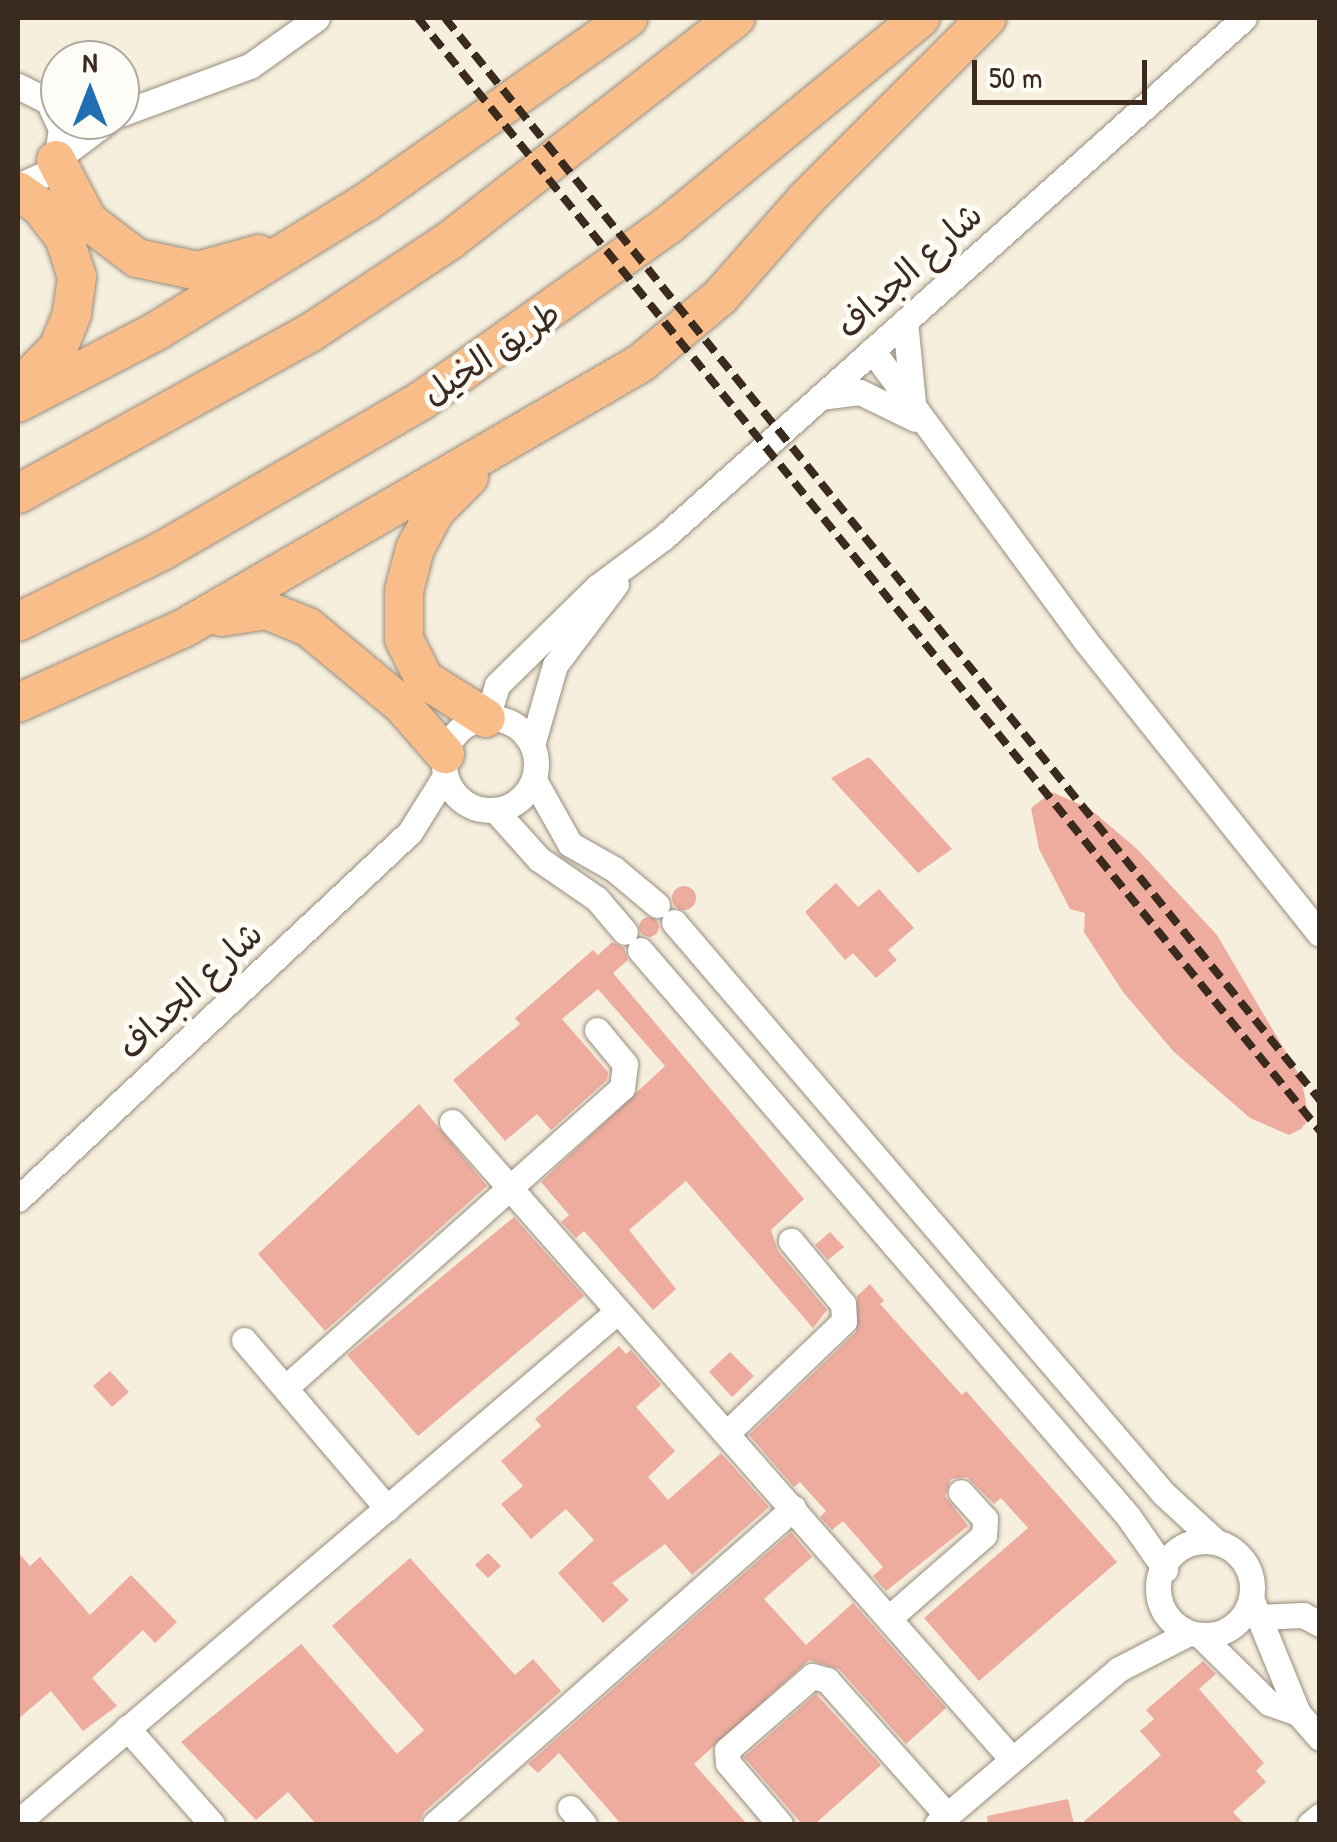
<!DOCTYPE html>
<html>
<head>
<meta charset="utf-8">
<style>
	body { margin:0 }
	#map { position:relative; width:1337px; height:1842px; overflow:hidden; background:#f6efdd; font-family:"Patrick Hand","Playpen Sans Arabic",sans-serif }
	div>[style] { position:absolute }
	[style*='--x'] { left:calc(var(--x)*1px); top:calc(var(--y)*1px); width:calc(var(--w)*1px); rotate:calc(var(--a)*1deg) }
	.building>* { inset:0; background:#edac9e }
	.round { border-radius:50% }
	.roads { filter:drop-shadow(0 0 2px #988c7e) drop-shadow(0 0 2px #988c7e) }
	.minor>* { height:25px; margin:-12.5px; padding:0 12.5px; transform-origin:12.5px; border-radius:12.5px; background:#fff }
	.minor>.ring { margin:-12.5px; padding:0; box-sizing:content-box; background:none; border:25px solid #fff; border-radius:50% }
	.highway>* { height:38px; margin:-19px; padding:0 19px; transform-origin:19px; border-radius:19px; background:#f8bd89 }
	.rail>* { height:8px; margin-top:-4px; transform-origin:0; background:repeating-linear-gradient(90deg,#3b2a1e 0 15px,transparent 0 23px) }
	span { translate:-50% -50%; white-space:nowrap; text-align:center; line-height:1.15; -webkit-text-stroke:10px #fdfcf7; paint-order:stroke }
	.street-label { font-size:35px; color:#3b2a1e }
	.frame { position:absolute; inset:0; border:20px solid #3b2a1e; pointer-events:none }
	.north { position:absolute; left:40px; top:40px; width:100px; height:100px; box-sizing:border-box; background:#fdfcf7; border:2px solid #afa8a0; border-radius:50%; rotate:0deg; font-size:28px; font-weight:700; line-height:40px; text-align:center; color:#3b2a1e }
	.north::after { content:''; display:block; margin:auto; width:35px; height:45px; background:#1f6fb2; clip-path:polygon(50% 0,100% 100%,50% 72%,0 100%) }
	.scale { position:absolute; left:972px; top:60px; width:175px; height:45px; box-sizing:border-box; border:5px solid #3b2a1e; border-top:0; padding-left:12px; font-size:30px; line-height:35px; white-space:nowrap; color:#3b2a1e; -webkit-text-stroke:8px #fdfcf7; paint-order:stroke }
</style>
</head>
<body>
<div id="map">
	<div class="building">
		<div style="clip-path:polygon(869px 757px,952px 849px,918px 873px,831px 778px)"></div>
		<div style="clip-path:polygon(1052px 792px,1090px 809px,1137px 849px,1217px 935px,1301px 1078px,1309px 1119px,1301px 1129px,1289px 1135px,1250px 1118px,1174px 1052px,1123px 992px,1084px 932px,1085px 913px,1070px 909px,1039px 849px,1031px 808px)"></div>
		<div style="clip-path:polygon(836px 883px,858px 907px,879px 889px,914px 928px,888px 950px,897px 960px,876px 978px,853px 953px,845px 960px,805px 912px)"></div>
		<div class="round" style="left:672px;top:886px;width:24px;height:24px"></div>
		<div class="round" style="left:639px;top:917px;width:20px;height:20px"></div>
		<div style="clip-path:polygon(612px 942px,624px 948px,628px 960px,613px 973px,804px 1199px,771px 1230px,778px 1251px,827px 1310px,813px 1328px,686px 1181px,629px 1230px,676px 1289px,653px 1310px,584px 1231px,576px 1238px,561px 1222px,569px 1215px,541px 1182px,665px 1066px,598px 989px,562px 1019px,608px 1072px,607px 1080px,551px 1130px,537px 1114px,505px 1141px,453px 1080px,520px 1024px,515px 1018px,593px 950px,598px 955px)"></div>
		<div style="clip-path:polygon(419px 1104px,487px 1186px,325px 1331px,258px 1254px)"></div>
		<div style="clip-path:polygon(514px 1217px,584px 1296px,418px 1436px,347px 1355px)"></div>
		<div style="clip-path:polygon(830px 1232px,844px 1247px,828px 1260px,815px 1245px)"></div>
		<div style="clip-path:polygon(870px 1284px,884px 1301px,880px 1304px,962px 1395px,966px 1391px,1117px 1562px,979px 1681px,924px 1618px,1028px 1528px,1001px 1498px,994px 1504px,967px 1477px,951px 1479px,945px 1496px,968px 1526px,886px 1591px,873px 1576px,883px 1567px,843px 1521px,832px 1530px,820px 1517px,826px 1511px,800px 1482px,794px 1487px,749px 1435px,856px 1332px,857px 1296px)"></div>
		<div style="clip-path:polygon(619px 1346px,626px 1354px,631px 1350px,661px 1385px,636px 1407px,675px 1451px,648px 1477px,668px 1500px,721px 1453px,769px 1507px,692px 1575px,665px 1544px,612px 1583px,629px 1600px,603px 1623px,558px 1573px,594px 1540px,566px 1509px,531px 1539px,501px 1504px,523px 1486px,501px 1461px,541px 1426px,535px 1419px)"></div>
		<div style="clip-path:polygon(730px 1352px,754px 1376px,732px 1397px,709px 1372px)"></div>
		<div style="clip-path:polygon(110px 1371px,129px 1392px,112px 1407px,93px 1386px)"></div>
		<div style="clip-path:polygon(791px 1532px,812px 1557px,764px 1599px,806px 1645px,853px 1603px,946px 1708px,906px 1744px,839px 1669px,809px 1660px,694px 1764px,747px 1824px,621px 1824px,559px 1753px,538px 1773px,528px 1764px)"></div>
		<div style="clip-path:polygon(18px 1552px,30px 1566px,40px 1557px,90px 1615px,131px 1575px,177px 1622px,155px 1643px,143px 1630px,92px 1678px,117px 1706px,83px 1731px,51px 1691px,18px 1719px)"></div>
		<div style="clip-path:polygon(488px 1553px,501px 1566px,488px 1578px,475px 1565px)"></div>
		<div style="clip-path:polygon(410px 1558px,515px 1675px,533px 1659px,561px 1691px,424px 1812px,419px 1824px,316px 1824px,288px 1792px,256px 1820px,181px 1742px,301px 1644px,397px 1754px,424px 1730px,332px 1626px)"></div>
		<div style="clip-path:polygon(1203px 1661px,1216px 1674px,1199px 1689px,1264px 1763px,1256px 1771px,1266px 1782px,1233px 1812px,1244px 1824px,1081px 1824px,1161px 1755px,1140px 1731px,1154px 1719px,1146px 1710px)"></div>
		<div style="clip-path:polygon(816px 1694px,881px 1765px,815px 1824px,802px 1824px,744px 1757px)"></div>
		<div style="clip-path:polygon(1068px 1799px,1074px 1824px,988px 1824px,987px 1816px)"></div>
	</div>
	<div class="roads">
		<div class="minor">
			<div style="--x:18;--y:86;--w:34;--a:27"></div>
			<div style="--x:48;--y:101;--w:31;--a:65"></div>
			<div style="--x:61;--y:129;--w:31;--a:99"></div>
			<div style="--x:56;--y:160;--w:18;--a:128"></div>
			<div style="--x:45;--y:174;--w:30;--a:156"></div>
			<div style="--x:120;--y:114;--w:139;--a:-20.3"></div>
			<div style="--x:250;--y:66;--w:82;--a:-35.6"></div>
			<div style="--x:57;--y:159;--w:65;--a:-36.9"></div>
			<div style="--x:905;--y:321;--w:82;--a:84.4"></div>
			<div style="--x:872;--y:350;--w:360;--a:53.7"></div>
			<div style="--x:1085;--y:640;--w:376;--a:51.4"></div>
			<div style="--x:820;--y:397;--w:40;--a:-7.1"></div>
			<div style="--x:860;--y:392;--w:61;--a:26.1"></div>
			<div class="ring" style="left:444px;top:718px;width:67px;height:67px"></div>
			<div style="--x:487;--y:718;--w:34;--a:-73"></div>
			<div style="--x:497;--y:685;--w:140;--a:-44.4"></div>
			<div style="--x:597;--y:587;--w:84;--a:-36.7"></div>
			<div style="--x:664;--y:537;--w:778;--a:-41.82"></div>
			<div style="--x:532;--y:745;--w:83;--a:-74"></div>
			<div style="--x:555;--y:665;--w:101;--a:-53"></div>
			<div style="--x:534;--y:780;--w:73;--a:60.6"></div>
			<div style="--x:570;--y:844;--w:51;--a:29.6"></div>
			<div style="--x:614;--y:869;--w:56;--a:39.9"></div>
			<div style="--x:495;--y:810;--w:66;--a:48.1"></div>
			<div style="--x:539;--y:859;--w:70;--a:34.6"></div>
			<div style="--x:597;--y:899;--w:43;--a:49.7"></div>
			<div style="--x:674;--y:922;--w:753;--a:49.42"></div>
			<div style="--x:1164;--y:1494;--w:68;--a:42.6"></div>
			<div style="--x:640;--y:950;--w:747;--a:49.23"></div>
			<div style="--x:1128;--y:1516;--w:65;--a:55.1"></div>
			<div style="--x:452;--y:1122;--w:847;--a:48.69"></div>
			<div style="--x:18;--y:1199;--w:537;--a:-43.11"></div>
			<div style="--x:410;--y:832;--w:66;--a:-58"></div>
			<div style="--x:244;--y:1340;--w:221;--a:49.6"></div>
			<div style="--x:285;--y:1388;--w:451;--a:-41.7"></div>
			<div style="--x:622;--y:1088;--w:24;--a:-83"></div>
			<div style="--x:625;--y:1064;--w:44;--a:-129.5"></div>
			<div style="--x:727;--y:1433;--w:162;--a:-43.7"></div>
			<div style="--x:844;--y:1321;--w:17;--a:-93"></div>
			<div style="--x:843;--y:1304;--w:82;--a:-129.5"></div>
			<div class="ring" style="left:1158px;top:1541px;width:69px;height:69px"></div>
			<div style="--x:1251;--y:1598;--w:124;--a:67.8"></div>
			<div style="--x:1298;--y:1713;--w:33;--a:49"></div>
			<div style="--x:1257;--y:1617;--w:46;--a:-2.5"></div>
			<div style="--x:1303;--y:1615;--w:19;--a:28"></div>
			<div style="--x:889;--y:1618;--w:126;--a:-41.1"></div>
			<div style="--x:984;--y:1535;--w:16;--a:-86"></div>
			<div style="--x:985;--y:1519;--w:36;--a:-132"></div>
			<div style="--x:1201;--y:1636;--w:95;--a:44.6"></div>
			<div style="--x:1269;--y:1703;--w:31;--a:19"></div>
			<div style="--x:127;--y:1728;--w:128;--a:48.5"></div>
			<div style="--x:570;--y:1808;--w:21;--a:49"></div>
			<div style="--x:18;--y:1822;--w:788;--a:-40.42"></div>
			<div style="--x:435;--y:1824;--w:478;--a:-41.4"></div>
			<div style="--x:780;--y:1824;--w:80;--a:-130.4"></div>
			<div style="--x:728;--y:1763;--w:13;--a:-94"></div>
			<div style="--x:727;--y:1750;--w:113;--a:-41"></div>
			<div style="--x:812;--y:1676;--w:16;--a:15"></div>
			<div style="--x:827;--y:1680;--w:181;--a:48.4"></div>
			<div style="--x:937;--y:1824;--w:239;--a:-40.4"></div>
			<div style="--x:1119;--y:1669;--w:74;--a:-27.3"></div>
			<div style="--x:1310;--y:1824;--w:13;--a:-39"></div>
		</div>
		<div class="highway">
			<div style="--x:56;--y:160;--w:69;--a:62.3"></div>
			<div style="--x:88;--y:221;--w:61;--a:37.1"></div>
			<div style="--x:137;--y:258;--w:62;--a:12"></div>
			<div style="--x:198;--y:271;--w:63;--a:-15.6"></div>
			<div style="--x:18;--y:191;--w:28;--a:35"></div>
			<div style="--x:41;--y:207;--w:38;--a:53"></div>
			<div style="--x:64;--y:237;--w:42;--a:72"></div>
			<div style="--x:77;--y:277;--w:37;--a:98"></div>
			<div style="--x:72;--y:314;--w:37;--a:112"></div>
			<div style="--x:58;--y:348;--w:57;--a:134.3"></div>
			<div style="--x:18;--y:403;--w:154;--a:-27.4"></div>
			<div style="--x:155;--y:332;--w:246;--a:-31.6"></div>
			<div style="--x:365;--y:203;--w:322;--a:-35.1"></div>
			<div style="--x:469;--y:477;--w:48;--a:135"></div>
			<div style="--x:435;--y:511;--w:43;--a:117.8"></div>
			<div style="--x:415;--y:549;--w:43;--a:104.7"></div>
			<div style="--x:404;--y:591;--w:48;--a:90"></div>
			<div style="--x:404;--y:639;--w:45;--a:63.4"></div>
			<div style="--x:424;--y:679;--w:73;--a:32.2"></div>
			<div style="--x:18;--y:494;--w:333;--a:-28.9"></div>
			<div style="--x:310;--y:333;--w:167;--a:-33.5"></div>
			<div style="--x:449;--y:241;--w:363;--a:-37.9"></div>
			<div style="--x:222;--y:617;--w:45;--a:-9"></div>
			<div style="--x:266;--y:610;--w:45;--a:22"></div>
			<div style="--x:308;--y:627;--w:124;--a:39.7"></div>
			<div style="--x:403;--y:706;--w:64;--a:48.8"></div>
			<div style="--x:18;--y:622;--w:161;--a:-26.2"></div>
			<div style="--x:162;--y:551;--w:301;--a:-30.1"></div>
			<div style="--x:422;--y:400;--w:301;--a:-35.4"></div>
			<div style="--x:667;--y:226;--w:328;--a:-39.4"></div>
			<div style="--x:18;--y:703;--w:184;--a:-24.3"></div>
			<div style="--x:186;--y:627;--w:526;--a:-30.12"></div>
			<div style="--x:641;--y:363;--w:103;--a:-39.9"></div>
			<div style="--x:720;--y:297;--w:130;--a:-48.7"></div>
			<div style="--x:806;--y:199;--w:256;--a:-45"></div>
		</div>
	</div>
	<div class="rail">
		<div style="--x:418;--y:18;--w:1433;--a:50.98"></div>
		<div style="--x:445;--y:18;--w:1392;--a:51.04"></div>
	</div>
	<div class="street-label">
		<span style="left:909px;top:270px;rotate:-42deg">شارع الجداف</span>
		<span style="left:491px;top:353px;rotate:-34deg">طريق الخيل</span>
		<span style="left:190px;top:990px;rotate:-43deg">شارع الجداف</span>
	</div>
	<div class="frame"></div>
	<div class="north">N</div>
	<div class="scale">50 m</div>
</div>
</body>
</html>
